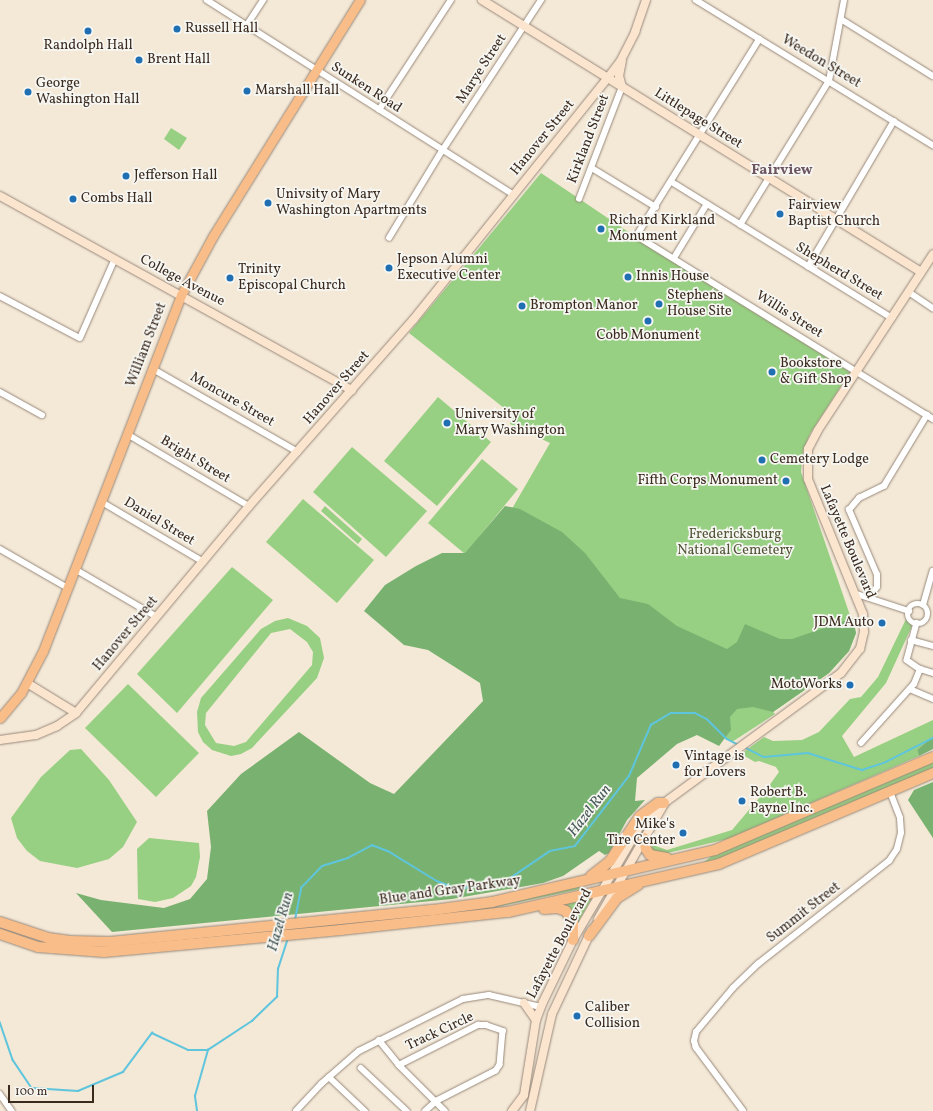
<!DOCTYPE html>
<html>
<head>
<meta charset="utf-8">
<style>
	body { margin:0 }
	#map { position:relative; width:933px; height:1111px; overflow:hidden; background:#f4e8d7; font-family:Vollkorn,serif }
	div>[style] { position:absolute }
	[style*='--x'] { left:calc(var(--x)*1px); top:calc(var(--y)*1px); width:calc(var(--w)*1px); rotate:calc(var(--a)*1deg) }
	.green>* { inset:0; background:#97d082 }
	.forest>* { inset:0; background:#79b270 }
	.stream>* { height:1.5px; margin:-0.75px; padding:0 0.75px; transform-origin:0.75px; border-radius:0.75px; background:#5fc5dd }
	.roads { filter:drop-shadow(0 0 1px #98897a) drop-shadow(0 0 1px #98897a) }
	.street>* { height:5.5px; margin:-2.75px; padding:0 2.75px; transform-origin:2.75px; border-radius:2.75px; background:#fff }
	.street>.ring { margin:-2.75px; padding:0; box-sizing:content-box; background:none; border:5.5px solid #fff; border-radius:50% }
	.secondary>* { height:8px; margin:-4px; padding:0 4px; transform-origin:4px; border-radius:4px; background:#fce5cf }
	.primary>* { height:9px; margin:-4.5px; padding:0 4.5px; transform-origin:4.5px; border-radius:4.5px; background:#f8bd88 }
	.highway>* { height:10px; margin:-5px; padding:0 5px; transform-origin:5px; border-radius:5px; background:#f8bd88 }
	.dots>* { width:11px; height:11px; translate:-50% -50%; box-sizing:border-box; border:2px solid #f6f6f2; border-radius:50% }
	span { translate:-50% -50%; white-space:nowrap; text-align:center; line-height:1.15; -webkit-text-stroke:3.5px #f6f6f2; paint-order:stroke }
	.poi-label { font-size:14px; color:#3b2a1e }
	.left { translate:0 -50%; text-align:left }
	.right { translate:-100% -50%; text-align:right }
	.street-label { font-size:14px; color:#3b2a1e }
	.park-label { font-size:14px; color:#525437 }
	.neighbourhood-label { font-size:15px; color:#6d5562; font-weight:700 }
	.water-label { font-size:15px; color:#465857; font-style:italic }
	.scale { position:absolute; left:8px; top:1085px; width:86px; height:18px; box-sizing:border-box; border:2px solid #3b2a1e; border-top:0; padding-left:5px; font-size:12px; line-height:14px; white-space:nowrap; color:#3b2a1e; -webkit-text-stroke:3px #f6f6f2; paint-order:stroke }
</style>
</head>
<body>
<div id="map">
	<div class="green">
		<div style="clip-path:polygon(171px 128px,187px 138px,179px 150px,164px 139px)"></div>
		<div style="clip-path:polygon(541px 173px,664px 256px,850px 372px,810px 434px,803px 451px,801px 472px,856px 633px,849px 651px,829px 673px,773px 712px,775px 714px,732px 742px,727px 739px,509px 514px,550px 443px,510px 424px,513px 415px,409px 333px)"></div>
		<div style="clip-path:polygon(438px 397px,491px 442px,437px 506px,384px 461px)"></div>
		<div style="clip-path:polygon(352px 447px,427px 511px,386px 557px,313px 492px)"></div>
		<div style="clip-path:polygon(482px 459px,518px 489px,465px 554px,428px 523px)"></div>
		<div style="clip-path:polygon(303px 499px,374px 560px,337px 603px,266px 542px)"></div>
		<div style="clip-path:polygon(325px 506px,362px 539px,358px 544px,321px 511px)"></div>
		<div style="clip-path:polygon(232px 567px,273px 600px,177px 713px,137px 674px)"></div>
		<div style="clip-path:polygon(907px 617px,912px 626px,886px 683px,842px 736px,854px 757px,933px 720px,933px 736px,917px 750px,919px 756px,728px 839px,659px 855px,649px 851px,653px 845px,667px 850px,732px 830px,766px 790px,779px 772px,776px 767px,759px 761px,755px 762px,741px 754px,764px 737px,773px 741px,802px 740px,819px 732px,850px 699px,861px 697px,878px 677px)"></div>
		<div style="clip-path:polygon(evenodd,288px 618px,307px 626px,320px 638px,324px 658px,317px 678px,252px 748px,241px 754px,231px 756px,212px 750px,203px 742px,198px 732px,197px 712px,201px 698px,261px 629px,275px 621px,288px 618px,290px 629px,307px 642px,313px 652px,312px 665px,246px 742px,234px 746px,216px 743px,205px 725px,206px 713px,271px 633px,290px 629px)"></div>
		<div style="clip-path:polygon(128px 684px,199px 753px,156px 797px,85px 728px)"></div>
		<div style="clip-path:polygon(81px 749px,109px 780px,137px 822px,123px 847px,109px 859px,77px 868px,40px 861px,27px 851px,17px 838px,11px 818px,41px 777px,70px 750px)"></div>
		<div style="clip-path:polygon(933px 761px,933px 769px,733px 855px,703px 863px,714px 854px)"></div>
		<div style="clip-path:polygon(149px 838px,199px 843px,200px 857px,196px 877px,191px 886px,173px 898px,155px 902px,138px 899px,137px 849px)"></div>
		<div style="clip-path:polygon(581px 885px,581px 889px,463px 914px,308px 930px,309px 926px)"></div>
		<div style="clip-path:polygon(592px 898px,577px 924px,560px 904px)"></div>
	</div>
	<div class="forest">
		<div style="clip-path:polygon(505px 506px,520px 509px,562px 532px,585px 553px,620px 598px,648px 604px,677px 626px,727px 649px,737px 642px,745px 624px,780px 639px,792px 639px,853px 618px,856px 633px,849px 651px,829px 673px,773px 712px,753px 707px,737px 709px,730px 717px,731px 730px,719px 746px,697px 735px,677px 744px,637px 778px,635px 801px,645px 800px,627px 820px,609px 853px,605px 855px,599px 851px,563px 876px,543px 883px,452px 899px,112px 932px,76px 893px,101px 900px,164px 908px,190px 899px,207px 879px,211px 847px,207px 811px,241px 774px,299px 732px,370px 783px,394px 794px,465px 720px,483px 701px,480px 683px,428px 650px,404px 645px,364px 611px,385px 585px,416px 566px,442px 553px,465px 553px)"></div>
		<div style="clip-path:polygon(933px 736px,933px 749px,919px 756px,917px 750px)"></div>
		<div style="clip-path:polygon(933px 782px,933px 838px,908px 800px,914px 790px)"></div>
	</div>
	<div class="stream">
		<div style="--x:744;--y:747;--w:22;--a:27"></div>
		<div style="--x:764;--y:757;--w:44;--a:-5.2"></div>
		<div style="--x:808;--y:753;--w:57;--a:17.5"></div>
		<div style="--x:862;--y:770;--w:25;--a:-18"></div>
		<div style="--x:886;--y:762;--w:53;--a:-27.1"></div>
		<div style="--x:295;--y:920;--w:33;--a:-79"></div>
		<div style="--x:301;--y:888;--w:30;--a:-46"></div>
		<div style="--x:322;--y:866;--w:27;--a:-17"></div>
		<div style="--x:348;--y:858;--w:27;--a:-28"></div>
		<div style="--x:372;--y:845;--w:17;--a:21"></div>
		<div style="--x:388;--y:851;--w:57;--a:31.5"></div>
		<div style="--x:437;--y:881;--w:22;--a:21"></div>
		<div style="--x:458;--y:889;--w:49;--a:-9.5"></div>
		<div style="--x:506;--y:881;--w:53;--a:-34.3"></div>
		<div style="--x:550;--y:851;--w:25;--a:-11"></div>
		<div style="--x:575;--y:846;--w:88;--a:-52.4"></div>
		<div style="--x:629;--y:776;--w:56;--a:-66.7"></div>
		<div style="--x:651;--y:725;--w:23;--a:-31"></div>
		<div style="--x:671;--y:713;--w:24;--a:0"></div>
		<div style="--x:695;--y:713;--w:13;--a:27"></div>
		<div style="--x:707;--y:719;--w:28;--a:45"></div>
		<div style="--x:727;--y:739;--w:13;--a:27"></div>
		<div style="--x:0;--y:1022;--w:40;--a:71.1"></div>
		<div style="--x:13;--y:1060;--w:34;--a:56"></div>
		<div style="--x:32;--y:1088;--w:46;--a:3.7"></div>
		<div style="--x:78;--y:1091;--w:49;--a:-22.9"></div>
		<div style="--x:123;--y:1072;--w:49;--a:-53.4"></div>
		<div style="--x:152;--y:1033;--w:40;--a:25"></div>
		<div style="--x:188;--y:1050;--w:20;--a:0"></div>
		<div style="--x:197;--y:1111;--w:15;--a:-98"></div>
		<div style="--x:195;--y:1096;--w:48;--a:-74.2"></div>
		<div style="--x:208;--y:1050;--w:53;--a:-33.4"></div>
		<div style="--x:252;--y:1021;--w:35;--a:-44"></div>
		<div style="--x:277;--y:997;--w:28;--a:-88"></div>
		<div style="--x:278;--y:969;--w:32;--a:-72"></div>
	</div>
	<div class="roads">
		<div class="street">
			<div style="--x:207;--y:0;--w:364;--a:32.4"></div>
			<div style="--x:696;--y:0;--w:278;--a:31.5"></div>
			<div style="--x:841;--y:19;--w:108;--a:31.8"></div>
			<div style="--x:247;--y:25;--w:30;--a:-57"></div>
			<div style="--x:760;--y:39;--w:232;--a:122"></div>
			<div style="--x:637;--y:236;--w:348;--a:31.7"></div>
			<div style="--x:379;--y:110;--w:131;--a:-56.8"></div>
			<div style="--x:592;--y:168;--w:75;--a:31.4"></div>
			<div style="--x:672;--y:182;--w:259;--a:31.7"></div>
			<div style="--x:579;--y:199;--w:120;--a:-69"></div>
			<div style="--x:740;--y:225;--w:169;--a:-58.3"></div>
			<div style="--x:829;--y:81;--w:82;--a:-79.5"></div>
			<div style="--x:389;--y:238;--w:102;--a:-58.7"></div>
			<div style="--x:442;--y:151;--w:181;--a:-56.7"></div>
			<div style="--x:674;--y:258;--w:63;--a:-58.6"></div>
			<div style="--x:808;--y:267;--w:169;--a:-59.5"></div>
			<div style="--x:909;--y:292;--w:29;--a:34"></div>
			<div style="--x:0;--y:296;--w:90;--a:27.7"></div>
			<div style="--x:80;--y:338;--w:84;--a:-66.2"></div>
			<div style="--x:153;--y:369;--w:167;--a:29.8"></div>
			<div style="--x:0;--y:392;--w:48;--a:28.7"></div>
			<div style="--x:129;--y:435;--w:139;--a:30.6"></div>
			<div style="--x:102;--y:502;--w:118;--a:30.5"></div>
			<div style="--x:0;--y:549;--w:78;--a:29.8"></div>
			<div style="--x:75;--y:569;--w:95;--a:30.3"></div>
			<div style="--x:857;--y:594;--w:55;--a:18.1"></div>
			<div style="--x:870;--y:597;--w:12;--a:-55"></div>
			<div style="--x:877;--y:587;--w:12;--a:-90"></div>
			<div style="--x:877;--y:575;--w:71;--a:-113.3"></div>
			<div style="--x:849;--y:510;--w:16;--a:-50"></div>
			<div style="--x:859;--y:498;--w:28;--a:-26"></div>
			<div style="--x:884;--y:486;--w:83;--a:-58.8"></div>
			<div class="ring" style="left:908px;top:604px;width:14.5px;height:14.5px"></div>
			<div style="--x:923;--y:605;--w:35;--a:-74"></div>
			<div style="--x:917;--y:623;--w:38;--a:105"></div>
			<div style="--x:907;--y:660;--w:16;--a:35"></div>
			<div style="--x:920;--y:669;--w:14;--a:17"></div>
			<div style="--x:911;--y:640;--w:23;--a:15"></div>
			<div style="--x:910;--y:689;--w:25;--a:23"></div>
			<div style="--x:861;--y:743;--w:79;--a:-48.1"></div>
			<div style="--x:914;--y:684;--w:16;--a:-68"></div>
			<div style="--x:379;--y:1040;--w:32;--a:51"></div>
			<div style="--x:399;--y:1065;--w:65;--a:45"></div>
			<div style="--x:399;--y:1065;--w:89;--a:-26.9"></div>
			<div style="--x:478;--y:1025;--w:8;--a:0"></div>
			<div style="--x:486;--y:1025;--w:18;--a:19"></div>
			<div style="--x:503;--y:1031;--w:34;--a:95"></div>
			<div style="--x:500;--y:1065;--w:7;--a:124"></div>
			<div style="--x:496;--y:1071;--w:66;--a:153"></div>
			<div style="--x:437;--y:1101;--w:15;--a:138"></div>
			<div style="--x:361;--y:1068;--w:63;--a:43.1"></div>
			<div style="--x:329;--y:1077;--w:50;--a:43.4"></div>
			<div style="--x:0;--y:1094;--w:21;--a:55"></div>
			<div style="--x:296;--y:1111;--w:37;--a:-47"></div>
			<div style="--x:321;--y:1084;--w:50;--a:-41"></div>
			<div style="--x:359;--y:1051;--w:116;--a:-26.6"></div>
			<div style="--x:463;--y:999;--w:26;--a:-9"></div>
			<div style="--x:489;--y:995;--w:53;--a:13"></div>
			<div style="--x:743;--y:1111;--w:79;--a:-126.7"></div>
			<div style="--x:696;--y:1048;--w:7;--a:-106"></div>
			<div style="--x:694;--y:1041;--w:9;--a:-77"></div>
			<div style="--x:696;--y:1032;--w:57;--a:-49.9"></div>
			<div style="--x:733;--y:988;--w:35;--a:-44"></div>
			<div style="--x:758;--y:964;--w:167;--a:-38.2"></div>
			<div style="--x:889;--y:861;--w:14;--a:-56"></div>
			<div style="--x:897;--y:849;--w:16;--a:-76"></div>
			<div style="--x:901;--y:833;--w:15;--a:-94"></div>
			<div style="--x:900;--y:818;--w:28;--a:-111"></div>
		</div>
		<div class="secondary">
			<div style="--x:482;--y:0;--w:516;--a:31.78"></div>
			<div style="--x:622;--y:87;--w:11;--a:-105"></div>
			<div style="--x:619;--y:76;--w:15;--a:-79"></div>
			<div style="--x:0;--y:196;--w:402;--a:28.9"></div>
			<div style="--x:27;--y:683;--w:57;--a:31.5"></div>
			<div style="--x:0;--y:740;--w:36;--a:-8"></div>
			<div style="--x:36;--y:735;--w:23;--a:-23"></div>
			<div style="--x:57;--y:726;--w:23;--a:-34"></div>
			<div style="--x:76;--y:713;--w:270;--a:-50.1"></div>
			<div style="--x:249;--y:506;--w:248;--a:-48.6"></div>
			<div style="--x:413;--y:320;--w:309;--a:-51.2"></div>
			<div style="--x:607;--y:79;--w:21;--a:-53"></div>
			<div style="--x:620;--y:62;--w:34;--a:-63"></div>
			<div style="--x:635;--y:32;--w:34;--a:-71"></div>
			<div style="--x:598;--y:919;--w:130;--a:-60.1"></div>
			<div style="--x:524;--y:1003;--w:21;--a:55"></div>
			<div style="--x:512;--y:1111;--w:20;--a:-53"></div>
			<div style="--x:524;--y:1095;--w:76;--a:-80.9"></div>
			<div style="--x:536;--y:1020;--w:19;--a:-69"></div>
			<div style="--x:543;--y:1002;--w:69;--a:-64.2"></div>
			<div style="--x:573;--y:940;--w:132;--a:-59.6"></div>
			<div style="--x:640;--y:826;--w:33;--a:-44"></div>
			<div style="--x:664;--y:803;--w:220;--a:-36.3"></div>
			<div style="--x:841;--y:673;--w:31;--a:-52"></div>
			<div style="--x:860;--y:649;--w:17;--a:-77"></div>
			<div style="--x:864;--y:632;--w:18;--a:-93"></div>
			<div style="--x:863;--y:614;--w:146;--a:-112.2"></div>
			<div style="--x:808;--y:479;--w:30;--a:-90"></div>
			<div style="--x:808;--y:449;--w:21;--a:-62"></div>
			<div style="--x:818;--y:430;--w:210;--a:-56.8"></div>
			<div style="--x:530;--y:1111;--w:99;--a:-77.2"></div>
			<div style="--x:552;--y:1014;--w:92;--a:-64.8"></div>
		</div>
		<div class="primary">
			<div style="--x:0;--y:718;--w:33;--a:-50"></div>
			<div style="--x:21;--y:693;--w:47;--a:-62.4"></div>
			<div style="--x:43;--y:651;--w:382;--a:-68.8"></div>
			<div style="--x:181;--y:295;--w:67;--a:-61.5"></div>
			<div style="--x:213;--y:236;--w:278;--a:-58.1"></div>
		</div>
		<div class="highway">
			<div style="--x:644;--y:838;--w:11;--a:80"></div>
			<div style="--x:646;--y:849;--w:7;--a:56"></div>
			<div style="--x:650;--y:855;--w:17;--a:10"></div>
			<div style="--x:591;--y:876;--w:24;--a:-38"></div>
			<div style="--x:610;--y:861;--w:54;--a:-56.3"></div>
			<div style="--x:640;--y:816;--w:22;--a:-36"></div>
			<div style="--x:658;--y:803;--w:6;--a:0"></div>
			<div style="--x:544;--y:909;--w:13;--a:-4"></div>
			<div style="--x:557;--y:908;--w:9;--a:18"></div>
			<div style="--x:566;--y:911;--w:13;--a:58"></div>
			<div style="--x:573;--y:922;--w:18;--a:90"></div>
			<div style="--x:0;--y:922;--w:51;--a:18.4"></div>
			<div style="--x:48;--y:938;--w:22;--a:8"></div>
			<div style="--x:70;--y:941;--w:40;--a:1.4"></div>
			<div style="--x:110;--y:942;--w:325;--a:-5.7"></div>
			<div style="--x:433;--y:910;--w:60;--a:-7.7"></div>
			<div style="--x:492;--y:902;--w:229;--a:-13.1"></div>
			<div style="--x:715;--y:850;--w:237;--a:-23.1"></div>
			<div style="--x:0;--y:934;--w:40;--a:18.9"></div>
			<div style="--x:38;--y:947;--w:66;--a:4.3"></div>
			<div style="--x:104;--y:952;--w:238;--a:-5.3"></div>
			<div style="--x:341;--y:930;--w:168;--a:-6.2"></div>
			<div style="--x:508;--y:912;--w:216;--a:-12.8"></div>
			<div style="--x:719;--y:864;--w:233;--a:-23"></div>
			<div style="--x:589;--y:936;--w:47;--a:-53.6"></div>
			<div style="--x:617;--y:898;--w:25;--a:-32"></div>
		</div>
	</div>
	<div class="dots">
		<div style="left:177px;top:29px;background:#1f6fb2"></div>
		<div style="left:88px;top:31px;background:#1f6fb2"></div>
		<div style="left:139px;top:60px;background:#1f6fb2"></div>
		<div style="left:247px;top:91px;background:#1f6fb2"></div>
		<div style="left:28px;top:92px;background:#1f6fb2"></div>
		<div style="left:126px;top:176px;background:#1f6fb2"></div>
		<div style="left:73px;top:199px;background:#1f6fb2"></div>
		<div style="left:268px;top:203px;background:#1f6fb2"></div>
		<div style="left:780px;top:214px;background:#1f6fb2"></div>
		<div style="left:601px;top:229px;background:#1f6fb2"></div>
		<div style="left:389px;top:268px;background:#1f6fb2"></div>
		<div style="left:628px;top:277px;background:#1f6fb2"></div>
		<div style="left:230px;top:278px;background:#1f6fb2"></div>
		<div style="left:659px;top:304px;background:#1f6fb2"></div>
		<div style="left:522px;top:306px;background:#1f6fb2"></div>
		<div style="left:648px;top:321px;background:#1f6fb2"></div>
		<div style="left:772px;top:372px;background:#1f6fb2"></div>
		<div style="left:447px;top:423px;background:#1f6fb2"></div>
		<div style="left:762px;top:460px;background:#1f6fb2"></div>
		<div style="left:786px;top:481px;background:#1f6fb2"></div>
		<div style="left:882px;top:623px;background:#1f6fb2"></div>
		<div style="left:850px;top:685px;background:#1f6fb2"></div>
		<div style="left:676px;top:765px;background:#1f6fb2"></div>
		<div style="left:742px;top:801px;background:#1f6fb2"></div>
		<div style="left:683px;top:833px;background:#1f6fb2"></div>
		<div style="left:577px;top:1016px;background:#1f6fb2"></div>
	</div>
	<div class="poi-label">
		<span class="left" style="left:185px;top:29px">Russell Hall</span>
		<span style="left:88px;top:46px">Randolph Hall</span>
		<span class="left" style="left:147px;top:60px">Brent Hall</span>
		<span class="left" style="left:36px;top:92px">George<br>Washington Hall</span>
		<span class="left" style="left:255px;top:91px">Marshall Hall</span>
		<span class="left" style="left:134px;top:176px">Jefferson Hall</span>
		<span class="left" style="left:276px;top:203px">Univsity of Mary<br>Washington Apartments</span>
		<span class="left" style="left:81px;top:199px">Combs Hall</span>
		<span class="left" style="left:788px;top:214px">Fairview<br>Baptist Church</span>
		<span class="left" style="left:609px;top:229px">Richard Kirkland<br>Monument</span>
		<span class="left" style="left:397px;top:268px">Jepson Alumni<br>Executive Center</span>
		<span class="left" style="left:238px;top:278px">Trinity<br>Episcopal Church</span>
		<span class="left" style="left:636px;top:277px">Innis House</span>
		<span class="left" style="left:667px;top:304px">Stephens<br>House Site</span>
		<span class="left" style="left:530px;top:306px">Brompton Manor</span>
		<span style="left:648px;top:336px">Cobb Monument</span>
		<span class="left" style="left:780px;top:372px">Bookstore<br>&amp; Gift Shop</span>
		<span class="left" style="left:455px;top:423px">University of<br>Mary Washington</span>
		<span class="left" style="left:770px;top:460px">Cemetery Lodge</span>
		<span class="right" style="left:778px;top:481px">Fifth Corps Monument</span>
		<span class="right" style="left:874px;top:623px">JDM Auto</span>
		<span class="right" style="left:842px;top:685px">MotoWorks</span>
		<span class="left" style="left:684px;top:765px">Vintage is<br>for Lovers</span>
		<span class="left" style="left:750px;top:801px">Robert B.<br>Payne Inc.</span>
		<span class="right" style="left:675px;top:833px">Mike's<br>Tire Center</span>
		<span class="left" style="left:585px;top:1016px">Caliber<br>Collision</span>
	</div>
	<div class="street-label">
		<span style="left:821px;top:62px;rotate:31deg">Weedon Street</span>
		<span style="left:482px;top:69px;rotate:-57deg">Marye Street</span>
		<span style="left:366px;top:88px;rotate:33deg">Sunken Road</span>
		<span style="left:698px;top:119px;rotate:32deg">Littlepage Street</span>
		<span style="left:543px;top:138px;rotate:-51deg">Hanover Street</span>
		<span style="left:589px;top:139px;rotate:-69deg">Kirkland Street</span>
		<span style="left:839px;top:272px;rotate:31deg">Shepherd Street</span>
		<span style="left:182px;top:281px;rotate:28deg">College Avenue</span>
		<span style="left:789px;top:315px;rotate:32deg">Willis Street</span>
		<span style="left:147px;top:345px;rotate:-69deg">William Street</span>
		<span style="left:337px;top:388px;rotate:-49deg">Hanover Street</span>
		<span style="left:232px;top:400px;rotate:30deg">Moncure Street</span>
		<span style="left:195px;top:460px;rotate:31deg">Bright Street</span>
		<span style="left:159px;top:522px;rotate:31deg">Daniel Street</span>
		<span style="left:847px;top:542px;rotate:67deg">Lafayette Boulevard</span>
		<span style="left:126px;top:634px;rotate:-50deg">Hanover Street</span>
		<span style="left:450px;top:891px;rotate:-8deg">Blue and Gray Parkway</span>
		<span style="left:804px;top:913px;rotate:-38deg">Summit Street</span>
		<span style="left:560px;top:944px;rotate:-62deg">Lafayette Boulevard</span>
		<span style="left:440px;top:1032px;rotate:-25deg">Track Circle</span>
	</div>
	<div class="park-label">
		<span style="left:735px;top:543px">Fredericksburg<br>National Cemetery</span>
	</div>
	<div class="neighbourhood-label">
		<span style="left:782px;top:171px">Fairview</span>
	</div>
	<div class="water-label">
		<span style="left:590px;top:811px;rotate:-52deg">Hazel Run</span>
		<span style="left:281px;top:922px;rotate:-74deg">Hazel Run</span>
	</div>
	<div class="scale">100 m</div>
</div>
</body>
</html>
